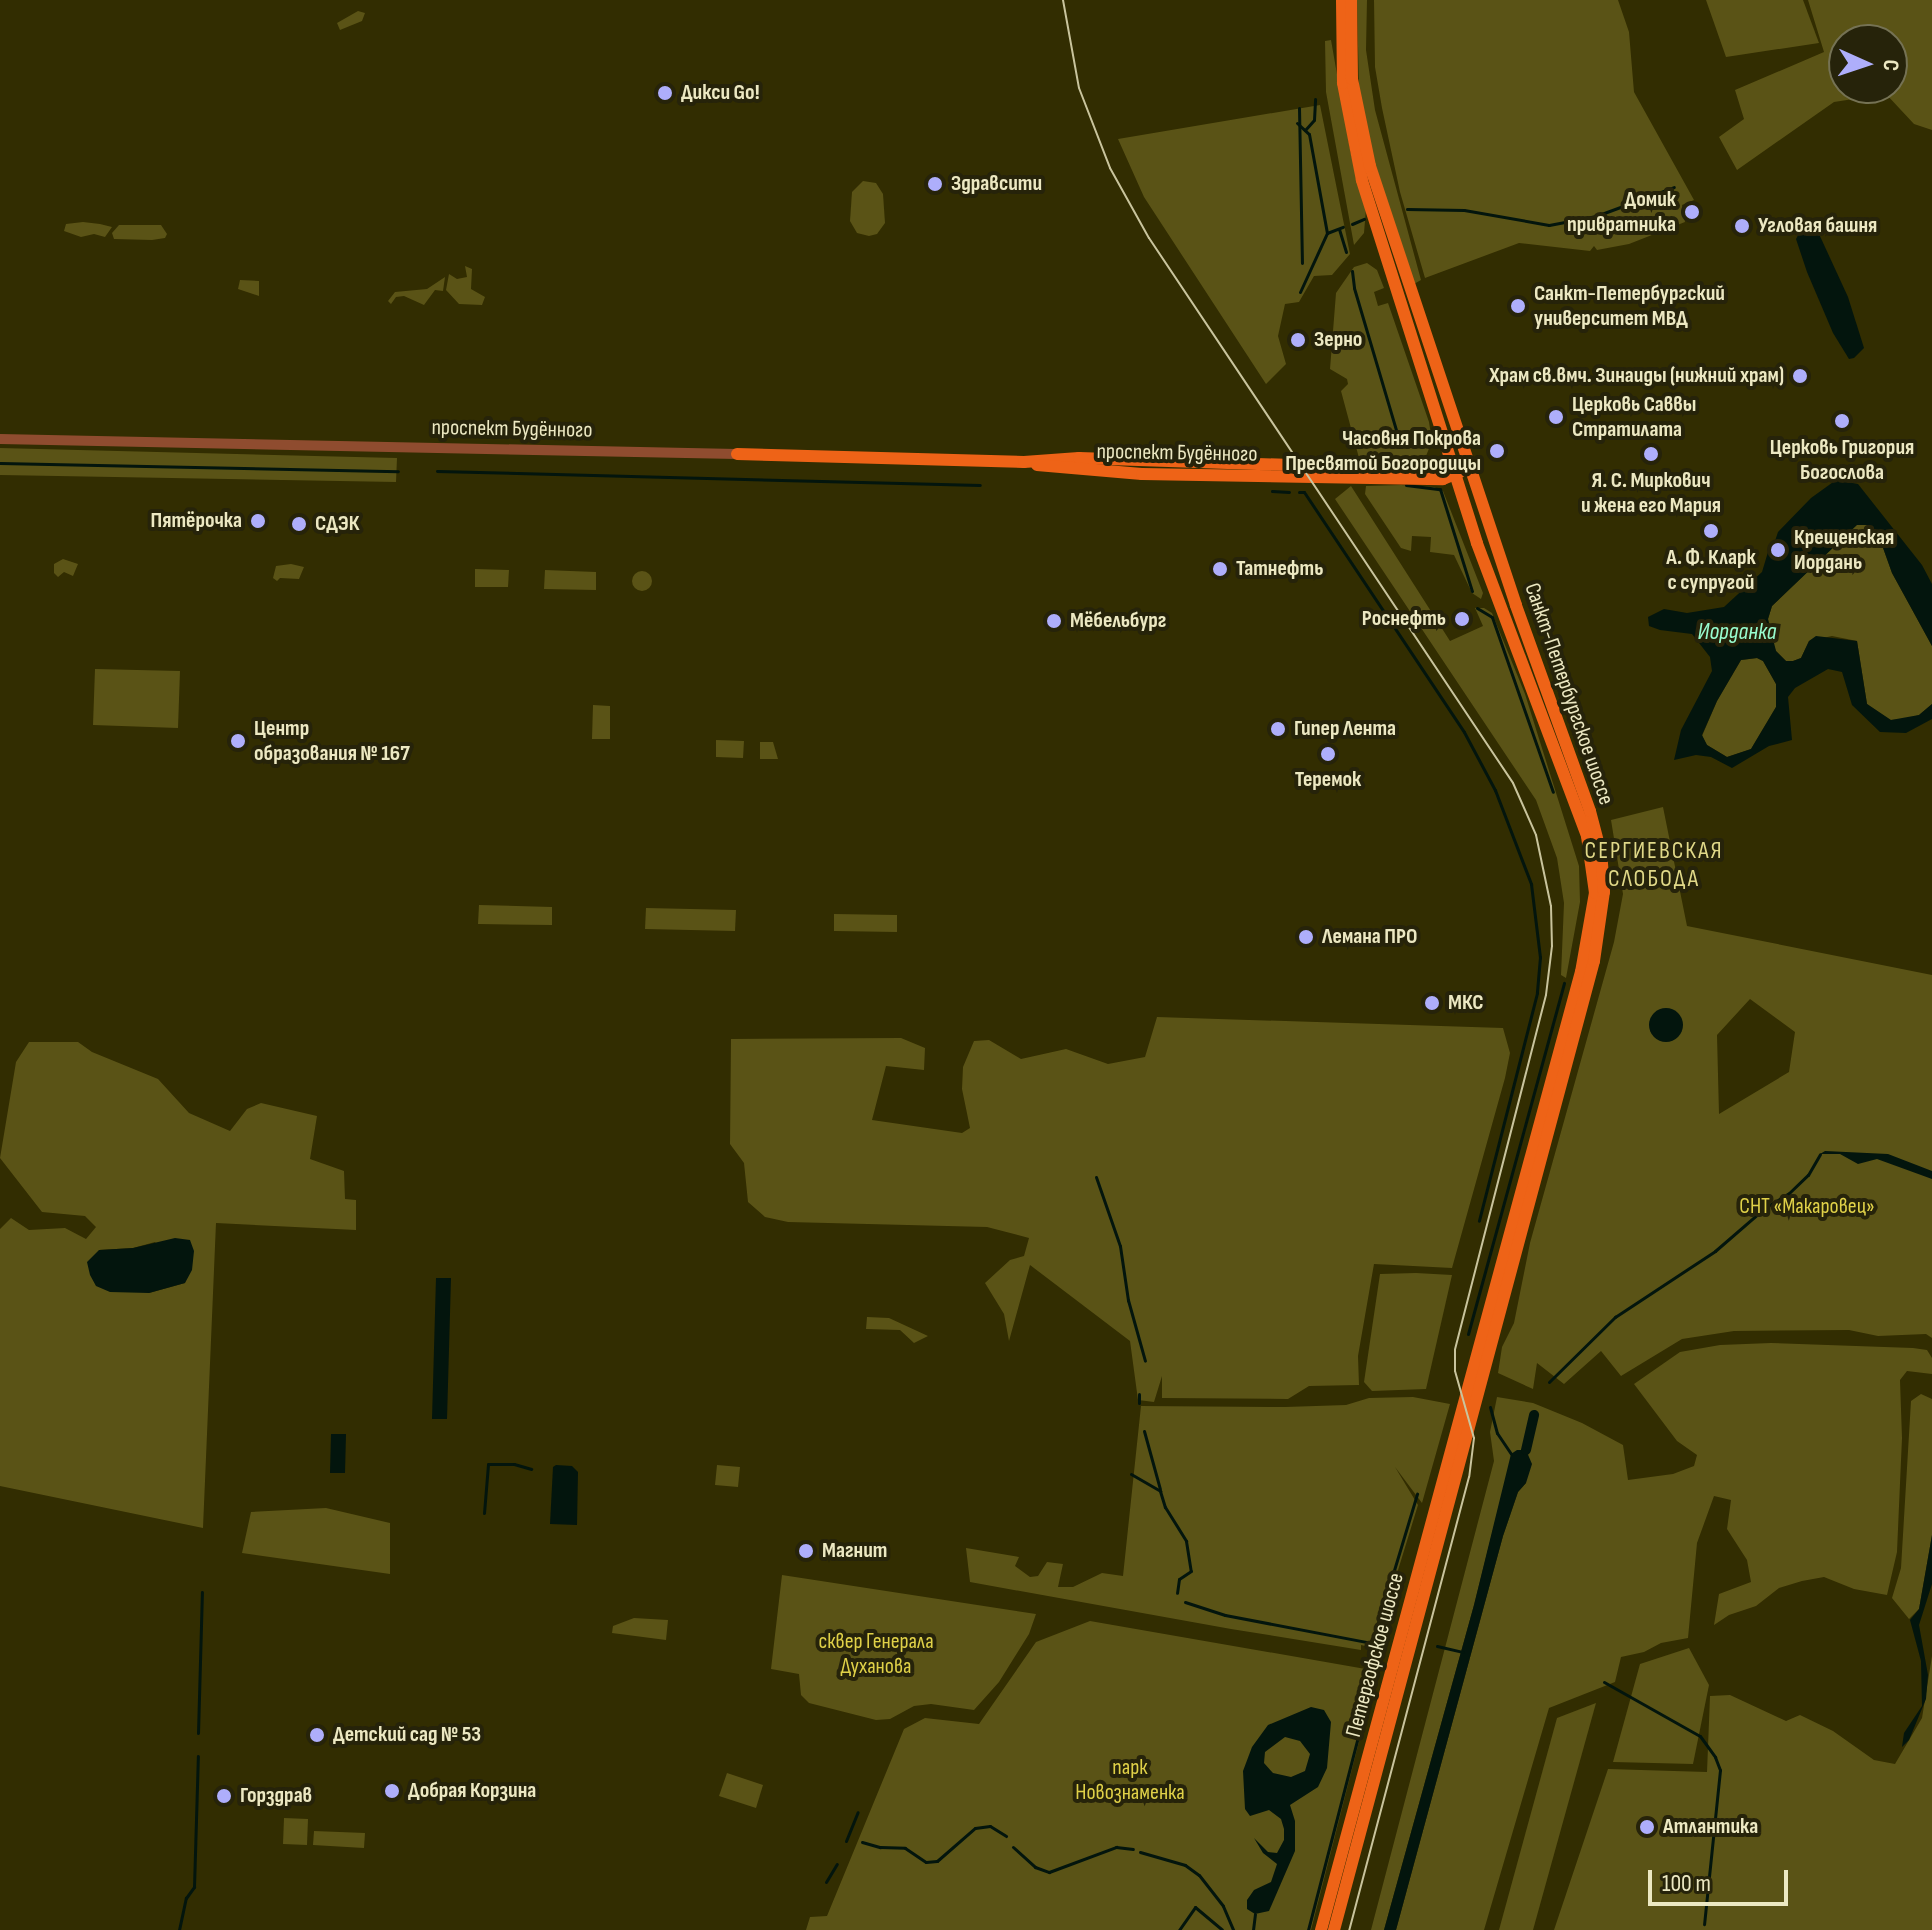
<!DOCTYPE html>
<html>
<head>
<meta charset="utf-8">
<style>
	body { margin:0 }
	#map { position:relative; width:1932px; height:1930px; overflow:hidden; background:#322d01; font-family:"Sofia Sans Condensed",sans-serif }
	div>[style] { position:absolute }
	[style*='--x'] { left:calc(var(--x)*1px); top:calc(var(--y)*1px); width:calc(var(--w)*1px); rotate:calc(var(--a)*1deg) }
	.green>* { inset:0; background:#5a5316 }
	.round { border-radius:50% }
	.water>* { inset:0; background:#03150d }
	.stream>* { height:3px; margin:-1.5px; padding:0 1.5px; transform-origin:1.5px; border-radius:1.5px; background:#03150d }
	.canal>* { height:10px; margin:-5px; padding:0 5px; transform-origin:5px; border-radius:5px; background:#03150d }
	.minor>* { height:10px; margin:-5px; padding:0 5px; transform-origin:5px; border-radius:5px; background:#8f4c2f }
	.major>* { height:12px; margin:-6px; padding:0 6px; transform-origin:6px; border-radius:6px; background:#ee6317 }
	.tram>* { height:2px; margin:-1px; padding:0 1px; transform-origin:1px; border-radius:1px; background:#c9c49d }
	.dots>* { width:22px; height:22px; translate:-50% -50%; box-sizing:border-box; border:4px solid #26230a; border-radius:50% }
	span { translate:-50% -50%; white-space:nowrap; text-align:center; line-height:1.15; -webkit-text-stroke:8px #26230a; paint-order:stroke }
	.poi-label { font-size:22px; color:#ece8c2; font-weight:700 }
	.left { translate:0 -50%; text-align:left }
	.right { translate:-100% -50%; text-align:right }
	.street-label { font-size:22px; color:#ece8c2 }
	.park-label { font-size:22px; color:#e0d148 }
	.water-label { font-size:24px; color:#98fdcf; font-style:italic }
	.neighbourhood-label { font-size:24px; color:#e0d888; letter-spacing:2px }
	.north { position:absolute; left:1828px; top:24px; width:80px; height:80px; box-sizing:border-box; background:#26230a; border:2px solid #757254; border-radius:50%; rotate:93deg; font-size:22px; font-weight:700; line-height:32px; text-align:center; color:#ece8c2 }
	.north::after { content:''; display:block; margin:auto; width:28px; height:36px; background:#aeaefb; clip-path:polygon(50% 0,100% 100%,50% 72%,0 100%) }
	.scale { position:absolute; left:1648px; top:1870px; width:140px; height:36px; box-sizing:border-box; border:4px solid #ece8c2; border-top:0; padding-left:10px; font-size:24px; line-height:28px; white-space:nowrap; color:#ece8c2; -webkit-text-stroke:6px #26230a; paint-order:stroke }
</style>
</head>
<body>
<div id="map">
	<div class="green">
		<div style="clip-path:polygon(1357px 0,1367px 0,1366px 50px,1375px 110px,1421px 280px,1414px 284px,1373px 162px,1359px 92px)"></div>
		<div style="clip-path:polygon(1374px 0,1618px 0,1629px 32px,1634px 92px,1694px 200px,1682px 205px,1685px 222px,1629px 244px,1597px 250px,1594px 246px,1590px 251px,1519px 243px,1425px 278px,1400px 192px,1382px 108px,1375px 67px)"></div>
		<div style="clip-path:polygon(1706px 0,1803px 0,1819px 43px,1726px 57px)"></div>
		<div style="clip-path:polygon(evenodd,1808px 0,1932px 0,1932px 130px,1914px 124px,1886px 94px,1834px 102px,1737px 170px,1719px 137px,1744px 119px,1735px 90px,1824px 52px,1808px 0,1844px 40px,1892px 40px,1892px 88px,1844px 88px,1844px 40px)"></div>
		<div style="clip-path:polygon(358px 11px,365px 13px,362px 21px,340px 30px,337px 23px)"></div>
		<div style="clip-path:polygon(1331px 40px,1351px 154px,1366px 209px,1364px 233px,1354px 245px,1326px 92px,1325px 41px)"></div>
		<div style="clip-path:polygon(1320px 105px,1350px 254px,1332px 275px,1314px 276px,1299px 302px,1285px 304px,1278px 336px,1286px 364px,1266px 384px,1144px 197px,1118px 139px)"></div>
		<div style="clip-path:polygon(863px 181px,876px 183px,883px 194px,885px 223px,877px 234px,869px 236px,857px 233px,850px 221px,852px 192px)"></div>
		<div style="clip-path:polygon(83px 222px,100px 224px,112px 227px,105px 237px,94px 234px,81px 237px,64px 231px,66px 224px)"></div>
		<div style="clip-path:polygon(119px 225px,161px 225px,167px 234px,165px 238px,152px 240px,114px 239px,112px 233px)"></div>
		<div style="clip-path:polygon(1367px 263px,1377px 270px,1384px 288px,1374px 292px,1378px 306px,1388px 303px,1429px 422px,1432px 441px,1426px 456px,1359px 458px,1341px 391px,1348px 384px,1347px 379px,1330px 369px,1336px 293px,1354px 267px)"></div>
		<div style="clip-path:polygon(465px 266px,472px 269px,471px 289px,485px 297px,482px 305px,459px 304px,446px 290px,449px 274px,457px 279px,467px 277px)"></div>
		<div style="clip-path:polygon(445px 277px,443px 291px,435px 290px,424px 305px,404px 296px,396px 297px,391px 304px,388px 301px,395px 292px,427px 289px)"></div>
		<div style="clip-path:polygon(240px 280px,259px 281px,259px 296px,238px 289px)"></div>
		<div style="clip-path:polygon(0 448px,397px 458px,396px 482px,0 475px)"></div>
		<div style="clip-path:polygon(1401px 485px,1434px 487px,1443px 491px,1483px 593px,1481px 599px,1472px 593px,1454px 555px,1430px 552px,1431px 537px,1412px 536px,1411px 551px,1401px 548px,1365px 494px,1366px 486px)"></div>
		<div style="clip-path:polygon(1351px 486px,1450px 641px,1483px 626px,1475px 608px,1484px 608px,1492px 613px,1525px 694px,1579px 866px,1580px 902px,1566px 978px,1561px 975px,1564px 903px,1557px 858px,1536px 800px,1335px 499px)"></div>
		<div style="clip-path:polygon(1856px 525px,1867px 525px,1877px 531px,1892px 573px,1932px 646px,1932px 704px,1919px 715px,1906px 719px,1890px 720px,1867px 704px,1857px 641px,1832px 636px,1809px 641px,1801px 658px,1793px 661px,1786px 661px,1776px 651px,1770px 636px,1768px 619px,1772px 606px)"></div>
		<div style="clip-path:polygon(63px 559px,78px 564px,73px 576px,64px 572px,58px 577px,54px 573px,54px 564px)"></div>
		<div style="clip-path:polygon(291px 564px,304px 567px,299px 579px,280px 578px,277px 581px,273px 578px,276px 566px)"></div>
		<div style="clip-path:polygon(475px 569px,509px 570px,508px 587px,475px 587px)"></div>
		<div style="clip-path:polygon(545px 570px,596px 572px,596px 590px,544px 589px)"></div>
		<div class="round" style="left:632px;top:571px;width:20px;height:20px"></div>
		<div style="clip-path:polygon(1757px 658px,1763px 661px,1776px 684px,1776px 707px,1751px 749px,1727px 757px,1707px 745px,1702px 736px,1717px 701px,1741px 660px)"></div>
		<div style="clip-path:polygon(95px 669px,180px 671px,178px 728px,93px 725px)"></div>
		<div style="clip-path:polygon(593px 705px,610px 706px,610px 739px,592px 739px)"></div>
		<div style="clip-path:polygon(716px 740px,744px 741px,743px 758px,716px 757px)"></div>
		<div style="clip-path:polygon(760px 742px,773px 742px,778px 759px,760px 759px)"></div>
		<div style="clip-path:polygon(evenodd,1663px 807px,1687px 926px,1932px 975px,1932px 1338px,1926px 1334px,1878px 1336px,1849px 1330px,1734px 1331px,1682px 1339px,1621px 1376px,1601px 1351px,1564px 1384px,1537px 1363px,1533px 1389px,1498px 1373px,1502px 1347px,1514px 1323px,1530px 1243px,1614px 942px,1623px 894px,1611px 820px,1663px 807px,1750px 999px,1795px 1032px,1789px 1072px,1719px 1114px,1717px 1035px,1750px 999px)"></div>
		<div style="clip-path:polygon(479px 905px,552px 907px,552px 925px,478px 924px)"></div>
		<div style="clip-path:polygon(646px 908px,736px 910px,735px 931px,645px 929px)"></div>
		<div style="clip-path:polygon(834px 914px,897px 915px,897px 932px,834px 931px)"></div>
		<div style="clip-path:polygon(1157px 1017px,1503px 1028px,1510px 1053px,1505px 1078px,1452px 1268px,1374px 1264px,1358px 1356px,1359px 1385px,1309px 1386px,1288px 1399px,1162px 1398px,1162px 1376px,1154px 1402px,1138px 1400px,1130px 1341px,1030px 1265px,1009px 1341px,1004px 1314px,985px 1283px,1010px 1260px,1024px 1256px,1029px 1238px,987px 1227px,788px 1222px,765px 1217px,748px 1202px,744px 1163px,730px 1144px,731px 1039px,901px 1038px,925px 1048px,924px 1070px,886px 1066px,872px 1120px,962px 1133px,970px 1128px,962px 1089px,963px 1067px,974px 1041px,989px 1040px,1021px 1059px,1066px 1049px,1108px 1064px,1145px 1057px)"></div>
		<div style="clip-path:polygon(evenodd,29px 1042px,78px 1042px,92px 1052px,158px 1079px,189px 1113px,230px 1131px,247px 1109px,261px 1103px,317px 1116px,310px 1159px,344px 1171px,345px 1199px,356px 1200px,356px 1230px,216px 1223px,203px 1528px,0 1486px,0 1229px,11px 1218px,29px 1230px,65px 1228px,86px 1239px,96px 1227px,85px 1216px,42px 1212px,0 1158px,16px 1062px,29px 1042px,155px 1242px,185px 1283px,149px 1293px,99px 1250px,133px 1248px,155px 1242px)"></div>
		<div style="clip-path:polygon(1416px 1273px,1452px 1275px,1426px 1389px,1372px 1391px,1364px 1382px,1380px 1274px)"></div>
		<div style="clip-path:polygon(867px 1317px,889px 1318px,928px 1336px,914px 1343px,900px 1330px,866px 1329px)"></div>
		<div style="clip-path:polygon(1771px 1343px,1913px 1348px,1927px 1350px,1932px 1358px,1932px 1374px,1907px 1371px,1900px 1380px,1902px 1438px,1897px 1552px,1887px 1595px,1854px 1589px,1824px 1577px,1802px 1581px,1779px 1588px,1756px 1606px,1729px 1615px,1714px 1625px,1719px 1594px,1751px 1582px,1747px 1560px,1727px 1529px,1731px 1500px,1714px 1496px,1697px 1543px,1688px 1638px,1661px 1643px,1644px 1652px,1621px 1657px,1615px 1682px,1549px 1708px,1484px 1930px,1396px 1930px,1503px 1536px,1518px 1492px,1526px 1483px,1512px 1454px,1474px 1605px,1384px 1930px,1371px 1930px,1494px 1461px,1490px 1432px,1497px 1397px,1533px 1403px,1582px 1423px,1623px 1445px,1628px 1480px,1673px 1474px,1694px 1466px,1697px 1455px,1677px 1441px,1634px 1384px,1680px 1352px,1720px 1345px)"></div>
		<div style="clip-path:polygon(1921px 1394px,1932px 1399px,1932px 1535px,1919px 1609px,1909px 1619px,1892px 1598px,1901px 1568px,1911px 1401px)"></div>
		<div style="clip-path:polygon(1413px 1397px,1450px 1404px,1422px 1503px,1395px 1467px,1418px 1505px,1376px 1642px,1370px 1647px,1361px 1645px,1361px 1650px,1231px 1629px,970px 1582px,966px 1548px,1019px 1557px,1015px 1566px,1030px 1577px,1038px 1576px,1047px 1562px,1063px 1564px,1058px 1587px,1073px 1587px,1102px 1573px,1123px 1576px,1141px 1406px,1285px 1407px,1346px 1405px,1369px 1398px)"></div>
		<div style="clip-path:polygon(717px 1465px,740px 1467px,738px 1487px,715px 1485px)"></div>
		<div style="clip-path:polygon(326px 1508px,390px 1523px,390px 1574px,242px 1553px,251px 1512px)"></div>
		<div style="clip-path:polygon(782px 1575px,1036px 1614px,1029px 1634px,999px 1682px,974px 1710px,931px 1704px,914px 1706px,890px 1719px,876px 1720px,809px 1703px,801px 1695px,799px 1674px,771px 1669px)"></div>
		<div style="clip-path:polygon(634px 1618px,668px 1620px,666px 1640px,612px 1633px,613px 1626px)"></div>
		<div style="clip-path:polygon(1090px 1621px,1377px 1671px,1311px 1930px,806px 1930px,810px 1917px,827px 1916px,904px 1729px,925px 1718px,979px 1724px,1036px 1642px)"></div>
		<div style="clip-path:polygon(1689px 1648px,1709px 1685px,1693px 1764px,1613px 1762px,1640px 1664px)"></div>
		<div style="clip-path:polygon(1932px 1656px,1932px 1930px,1554px 1930px,1608px 1769px,1707px 1772px,1710px 1696px,1730px 1695px,1786px 1721px,1800px 1715px,1833px 1731px,1874px 1760px,1895px 1764px,1922px 1718px)"></div>
		<div style="clip-path:polygon(1596px 1703px,1533px 1930px,1499px 1930px,1557px 1718px)"></div>
		<div style="clip-path:polygon(727px 1773px,763px 1785px,756px 1808px,719px 1796px)"></div>
		<div style="clip-path:polygon(284px 1818px,308px 1819px,307px 1845px,283px 1844px)"></div>
		<div style="clip-path:polygon(314px 1831px,365px 1833px,364px 1848px,313px 1845px)"></div>
	</div>
	<div class="water">
		<div style="clip-path:polygon(1802px 228px,1814px 228px,1819px 234px,1848px 297px,1864px 348px,1854px 358px,1849px 359px,1833px 333px,1807px 272px,1796px 239px)"></div>
		<div style="clip-path:polygon(evenodd,1836px 480px,1858px 484px,1922px 565px,1932px 584px,1932px 646px,1892px 573px,1877px 531px,1867px 525px,1857px 525px,1772px 606px,1768px 619px,1776px 651px,1786px 661px,1793px 661px,1801px 658px,1809px 641px,1816px 636px,1857px 641px,1867px 704px,1891px 720px,1919px 715px,1932px 704px,1932px 719px,1906px 733px,1880px 732px,1852px 705px,1842px 672px,1828px 669px,1795px 688px,1788px 697px,1792px 740px,1769px 746px,1732px 768px,1711px 757px,1696px 755px,1674px 760px,1681px 730px,1712px 671px,1710px 657px,1692px 634px,1660px 630px,1649px 626px,1648px 617px,1664px 609px,1687px 613px,1724px 607px,1762px 572px,1768px 552px,1781px 559px,1787px 548px,1775px 541px,1778px 532px,1811px 498px,1836px 480px,1757px 658px,1763px 661px,1776px 684px,1776px 707px,1751px 749px,1727px 757px,1707px 745px,1702px 735px,1717px 701px,1741px 660px,1757px 658px)"></div>
		<div class="round" style="left:1649px;top:1008px;width:34px;height:34px"></div>
		<div style="clip-path:polygon(1825px 1151px,1888px 1154px,1932px 1171px,1932px 1179px,1877px 1159px,1858px 1164px,1840px 1154px,1820px 1154px)"></div>
		<div style="clip-path:polygon(175px 1238px,190px 1240px,194px 1251px,192px 1270px,185px 1283px,149px 1293px,110px 1292px,96px 1286px,90px 1275px,87px 1262px,99px 1250px,133px 1248px)"></div>
		<div style="clip-path:polygon(436px 1278px,451px 1278px,447px 1419px,432px 1419px)"></div>
		<div style="clip-path:polygon(331px 1434px,346px 1434px,345px 1473px,330px 1473px)"></div>
		<div style="clip-path:polygon(1517px 1450px,1526px 1450px,1532px 1464px,1526px 1483px,1518px 1492px,1503px 1536px,1396px 1930px,1384px 1930px,1474px 1605px,1511px 1454px)"></div>
		<div style="clip-path:polygon(556px 1465px,572px 1466px,578px 1472px,577px 1525px,550px 1524px,553px 1467px)"></div>
		<div style="clip-path:polygon(1932px 1535px,1932px 1584px,1919px 1625px,1928px 1675px,1926px 1699px,1909px 1740px,1902px 1747px,1904px 1733px,1922px 1706px,1921px 1661px,1910px 1620px,1919px 1609px)"></div>
		<div style="clip-path:polygon(evenodd,1311px 1707px,1324px 1710px,1331px 1722px,1327px 1768px,1318px 1787px,1290px 1805px,1295px 1821px,1295px 1851px,1269px 1911px,1255px 1914px,1247px 1909px,1247px 1900px,1254px 1890px,1271px 1882px,1277px 1864px,1263px 1853px,1254px 1838px,1268px 1852px,1277px 1853px,1284px 1840px,1284px 1829px,1281px 1819px,1269px 1810px,1250px 1816px,1245px 1809px,1243px 1771px,1252px 1747px,1268px 1725px,1311px 1707px,1285px 1737px,1300px 1741px,1310px 1754px,1305px 1771px,1291px 1777px,1273px 1773px,1264px 1763px,1265px 1752px,1285px 1737px)"></div>
	</div>
	<div class="stream">
		<div style="--x:1299;--y:108;--w:155;--a:88.9"></div>
		<div style="--x:1297;--y:123;--w:16;--a:43"></div>
		<div style="--x:1309;--y:134;--w:101;--a:79.7"></div>
		<div style="--x:1305;--y:130;--w:13;--a:-48"></div>
		<div style="--x:1314;--y:120;--w:21;--a:-87"></div>
		<div style="--x:1407;--y:209;--w:57;--a:1"></div>
		<div style="--x:1464;--y:210;--w:86;--a:10"></div>
		<div style="--x:1549;--y:225;--w:48;--a:-10.8"></div>
		<div style="--x:1596;--y:216;--w:83;--a:-20.4"></div>
		<div style="--x:1352;--y:224;--w:13;--a:-23"></div>
		<div style="--x:1339;--y:229;--w:24;--a:73"></div>
		<div style="--x:1352;--y:271;--w:17;--a:83"></div>
		<div style="--x:1354;--y:288;--w:162;--a:73.5"></div>
		<div style="--x:1300;--y:292;--w:65;--a:-65.4"></div>
		<div style="--x:1327;--y:233;--w:17;--a:-21"></div>
		<div style="--x:0;--y:463;--w:398;--a:1.2"></div>
		<div style="--x:437;--y:471;--w:543;--a:1.48"></div>
		<div style="--x:1406;--y:485;--w:34;--a:7"></div>
		<div style="--x:1440;--y:489;--w:107;--a:72.6"></div>
		<div style="--x:1272;--y:491;--w:17;--a:3"></div>
		<div style="--x:1299;--y:492;--w:5;--a:0"></div>
		<div style="--x:1304;--y:492;--w:288;--a:56.3"></div>
		<div style="--x:1464;--y:732;--w:66;--a:61.9"></div>
		<div style="--x:1495;--y:790;--w:101;--a:69"></div>
		<div style="--x:1531;--y:884;--w:74;--a:83"></div>
		<div style="--x:1540;--y:957;--w:36;--a:95"></div>
		<div style="--x:1537;--y:993;--w:235;--a:104.3"></div>
		<div style="--x:1477;--y:608;--w:17;--a:31"></div>
		<div style="--x:1492;--y:617;--w:185;--a:70.8"></div>
		<div style="--x:1096;--y:1177;--w:73;--a:70.8"></div>
		<div style="--x:1120;--y:1246;--w:55;--a:81.6"></div>
		<div style="--x:1128;--y:1300;--w:63;--a:74.4"></div>
		<div style="--x:1468;--y:1334;--w:364;--a:-74.7"></div>
		<div style="--x:1549;--y:1382;--w:93;--a:-44.6"></div>
		<div style="--x:1615;--y:1317;--w:120;--a:-33.4"></div>
		<div style="--x:1715;--y:1251;--w:67;--a:-40.8"></div>
		<div style="--x:1766;--y:1207;--w:26;--a:-31"></div>
		<div style="--x:1788;--y:1194;--w:28;--a:-44"></div>
		<div style="--x:1808;--y:1175;--w:24;--a:-60"></div>
		<div style="--x:1139;--y:1394;--w:9;--a:90"></div>
		<div style="--x:1490;--y:1407;--w:27;--a:75"></div>
		<div style="--x:1497;--y:1433;--w:25;--a:56"></div>
		<div style="--x:1144;--y:1431;--w:60;--a:74.6"></div>
		<div style="--x:1131;--y:1474;--w:34;--a:30"></div>
		<div style="--x:1160;--y:1491;--w:17;--a:73"></div>
		<div style="--x:1165;--y:1507;--w:40;--a:58"></div>
		<div style="--x:1186;--y:1541;--w:30;--a:81"></div>
		<div style="--x:1191;--y:1571;--w:14;--a:146"></div>
		<div style="--x:1179;--y:1579;--w:14;--a:98"></div>
		<div style="--x:484;--y:1513;--w:49;--a:-85.3"></div>
		<div style="--x:488;--y:1464;--w:26;--a:0"></div>
		<div style="--x:514;--y:1464;--w:18;--a:16"></div>
		<div style="--x:1185;--y:1602;--w:42;--a:18"></div>
		<div style="--x:1225;--y:1615;--w:150;--a:10.8"></div>
		<div style="--x:1372;--y:1643;--w:156;--a:-73.2"></div>
		<div style="--x:1437;--y:1646;--w:26;--a:13"></div>
		<div style="--x:1604;--y:1682;--w:110;--a:29.4"></div>
		<div style="--x:1700;--y:1736;--w:26;--a:54"></div>
		<div style="--x:1715;--y:1757;--w:14;--a:69"></div>
		<div style="--x:1720;--y:1770;--w:155;--a:95.9"></div>
		<div style="--x:198;--y:1733;--w:141;--a:-88.4"></div>
		<div style="--x:846;--y:1841;--w:31;--a:-68"></div>
		<div style="--x:862;--y:1842;--w:19;--a:16"></div>
		<div style="--x:880;--y:1847;--w:25;--a:2"></div>
		<div style="--x:905;--y:1848;--w:25;--a:34"></div>
		<div style="--x:926;--y:1862;--w:11;--a:-5"></div>
		<div style="--x:937;--y:1861;--w:50;--a:-41"></div>
		<div style="--x:975;--y:1828;--w:15;--a:-8"></div>
		<div style="--x:990;--y:1826;--w:19;--a:32"></div>
		<div style="--x:1013;--y:1847;--w:30;--a:42"></div>
		<div style="--x:1035;--y:1867;--w:15;--a:20"></div>
		<div style="--x:1049;--y:1872;--w:72;--a:-20.5"></div>
		<div style="--x:1116;--y:1847;--w:17;--a:7"></div>
		<div style="--x:1140;--y:1852;--w:47;--a:16.1"></div>
		<div style="--x:1185;--y:1865;--w:17;--a:36"></div>
		<div style="--x:1199;--y:1875;--w:39;--a:52"></div>
		<div style="--x:1223;--y:1906;--w:26;--a:67"></div>
		<div style="--x:826;--y:1882;--w:21;--a:-59"></div>
		<div style="--x:179;--y:1930;--w:33;--a:-78"></div>
		<div style="--x:186;--y:1898;--w:14;--a:-54"></div>
		<div style="--x:194;--y:1887;--w:131;--a:-88.3"></div>
		<div style="--x:1179;--y:1930;--w:28;--a:-55"></div>
		<div style="--x:1195;--y:1907;--w:35;--a:40"></div>
		<div style="--x:1253;--y:1930;--w:16;--a:-83"></div>
		<div style="--x:1308;--y:1930;--w:260;--a:-75.5"></div>
	</div>
	<div class="canal">
		<div style="--x:1526;--y:1450;--w:36;--a:-77"></div>
	</div>
	<div class="minor">
		<div style="--x:0;--y:439;--w:737;--a:1.17"></div>
	</div>
	<div class="major">
		<div style="--x:737;--y:454;--w:287;--a:1.6"></div>
		<div style="--x:1024;--y:462;--w:55;--a:-4.2"></div>
		<div style="--x:1079;--y:458;--w:364;--a:1.9"></div>
		<div style="--x:1443;--y:470;--w:16;--a:-15"></div>
		<div style="--x:1037;--y:465;--w:105;--a:4.9"></div>
		<div style="--x:1142;--y:474;--w:301;--a:1"></div>
		<div style="--x:1443;--y:479;--w:18;--a:-22"></div>
		<div style="--x:1321;--y:1930;--w:993;--a:-74.82"></div>
		<div style="--x:1581;--y:972;--w:80;--a:-80"></div>
		<div style="--x:1595;--y:893;--w:58;--a:-98"></div>
		<div style="--x:1587;--y:836;--w:313;--a:-110.6"></div>
		<div style="--x:1477;--y:543;--w:381;--a:-107.6"></div>
		<div style="--x:1362;--y:180;--w:99;--a:-101.1"></div>
		<div style="--x:1343;--y:83;--w:83;--a:-90.7"></div>
		<div style="--x:1334;--y:1930;--w:1003;--a:-74.98"></div>
		<div style="--x:1594;--y:961;--w:70;--a:-81.8"></div>
		<div style="--x:1604;--y:892;--w:39;--a:-94"></div>
		<div style="--x:1601;--y:853;--w:43;--a:-104.7"></div>
		<div style="--x:1590;--y:811;--w:219;--a:-109.8"></div>
		<div style="--x:1516;--y:605;--w:463;--a:-108.4"></div>
		<div style="--x:1370;--y:166;--w:89;--a:-101.7"></div>
		<div style="--x:1352;--y:79;--w:79;--a:-90.7"></div>
	</div>
	<div class="tram">
		<div style="--x:1063;--y:0;--w:89;--a:79.7"></div>
		<div style="--x:1079;--y:88;--w:86;--a:68.8"></div>
		<div style="--x:1110;--y:168;--w:80;--a:60.9"></div>
		<div style="--x:1149;--y:238;--w:655;--a:56.26"></div>
		<div style="--x:1513;--y:783;--w:57;--a:66.1"></div>
		<div style="--x:1536;--y:835;--w:73;--a:78.1"></div>
		<div style="--x:1551;--y:906;--w:40;--a:88.6"></div>
		<div style="--x:1552;--y:946;--w:49;--a:97"></div>
		<div style="--x:1546;--y:995;--w:366;--a:104.4"></div>
		<div style="--x:1455;--y:1350;--w:21;--a:90"></div>
		<div style="--x:1455;--y:1371;--w:70;--a:74.2"></div>
		<div style="--x:1474;--y:1438;--w:39;--a:97"></div>
		<div style="--x:1469;--y:1477;--w:469;--a:104.8"></div>
	</div>
	<div class="dots">
		<div style="left:665px;top:93px;background:#aeaefb"></div>
		<div style="left:935px;top:184px;background:#aeaefb"></div>
		<div style="left:1692px;top:212px;background:#aeaefb"></div>
		<div style="left:1742px;top:226px;background:#aeaefb"></div>
		<div style="left:1518px;top:306px;background:#aeaefb"></div>
		<div style="left:1298px;top:340px;background:#aeaefb"></div>
		<div style="left:1800px;top:376px;background:#aeaefb"></div>
		<div style="left:1556px;top:417px;background:#aeaefb"></div>
		<div style="left:1842px;top:421px;background:#aeaefb"></div>
		<div style="left:1497px;top:451px;background:#aeaefb"></div>
		<div style="left:1651px;top:454px;background:#aeaefb"></div>
		<div style="left:258px;top:521px;background:#aeaefb"></div>
		<div style="left:299px;top:524px;background:#aeaefb"></div>
		<div style="left:1711px;top:531px;background:#aeaefb"></div>
		<div style="left:1778px;top:550px;background:#aeaefb"></div>
		<div style="left:1220px;top:569px;background:#aeaefb"></div>
		<div style="left:1462px;top:619px;background:#aeaefb"></div>
		<div style="left:1054px;top:621px;background:#aeaefb"></div>
		<div style="left:1278px;top:729px;background:#aeaefb"></div>
		<div style="left:238px;top:741px;background:#aeaefb"></div>
		<div style="left:1328px;top:754px;background:#aeaefb"></div>
		<div style="left:1306px;top:937px;background:#aeaefb"></div>
		<div style="left:1432px;top:1003px;background:#aeaefb"></div>
		<div style="left:806px;top:1551px;background:#aeaefb"></div>
		<div style="left:317px;top:1735px;background:#aeaefb"></div>
		<div style="left:392px;top:1791px;background:#aeaefb"></div>
		<div style="left:224px;top:1796px;background:#aeaefb"></div>
		<div style="left:1647px;top:1827px;background:#aeaefb"></div>
	</div>
	<div class="poi-label">
		<span class="left" style="left:681px;top:93px">Дикси Go!</span>
		<span class="left" style="left:951px;top:184px">Здравсити</span>
		<span class="right" style="left:1676px;top:212px">Домик<br>привратника</span>
		<span class="left" style="left:1758px;top:226px">Угловая башня</span>
		<span class="left" style="left:1534px;top:306px">Санкт-Петербургский<br>университет МВД</span>
		<span class="left" style="left:1314px;top:340px">Зерно</span>
		<span class="right" style="left:1784px;top:376px">Храм св.вмч. Зинаиды (нижний храм)</span>
		<span class="left" style="left:1572px;top:417px">Церковь Саввы<br>Стратилата</span>
		<span class="right" style="left:1481px;top:451px">Часовня Покрова<br>Пресвятой Богородицы</span>
		<span style="left:1842px;top:460px">Церковь Григория<br>Богослова</span>
		<span style="left:1651px;top:493px">Я. С. Миркович<br>и жена его Мария</span>
		<span class="right" style="left:242px;top:521px">Пятёрочка</span>
		<span class="left" style="left:315px;top:524px">СДЭК</span>
		<span class="left" style="left:1794px;top:550px">Крещенская<br>Иордань</span>
		<span style="left:1711px;top:570px">А. Ф. Кларк<br>с супругой</span>
		<span class="left" style="left:1236px;top:569px">Татнефть</span>
		<span class="right" style="left:1446px;top:619px">Роснефть</span>
		<span class="left" style="left:1070px;top:621px">Мёбельбург</span>
		<span class="left" style="left:254px;top:741px">Центр<br>образования № 167</span>
		<span class="left" style="left:1294px;top:729px">Гипер Лента</span>
		<span style="left:1328px;top:780px">Теремок</span>
		<span class="left" style="left:1322px;top:937px">Лемана ПРО</span>
		<span class="left" style="left:1448px;top:1003px">МКС</span>
		<span class="left" style="left:822px;top:1551px">Магнит</span>
		<span class="left" style="left:333px;top:1735px">Детский сад № 53</span>
		<span class="left" style="left:408px;top:1791px">Добрая Корзина</span>
		<span class="left" style="left:240px;top:1796px">Горздрав</span>
		<span class="left" style="left:1663px;top:1827px">Атлантика</span>
	</div>
	<div class="street-label">
		<span style="left:512px;top:429px;rotate:1deg">проспект Будённого</span>
		<span style="left:1177px;top:453px;rotate:1deg">проспект Будённого</span>
		<span style="left:1569px;top:694px;rotate:71deg">Санкт-Петербургское шоссе</span>
		<span style="left:1375px;top:1655px;rotate:-75deg">Петергофское шоссе</span>
	</div>
	<div class="park-label">
		<span style="left:1807px;top:1207px">СНТ «Макаровец»</span>
		<span style="left:876px;top:1654px">сквер Генерала<br>Духанова</span>
		<span style="left:1130px;top:1780px">парк<br>Новознаменка</span>
	</div>
	<div class="water-label">
		<span style="left:1737px;top:632px">Иорданка</span>
	</div>
	<div class="neighbourhood-label">
		<span style="left:1654px;top:865px">СЕРГИЕВСКАЯ<br>СЛОБОДА</span>
	</div>
	<div class="north">С</div>
	<div class="scale">100 m</div>
</div>
</body>
</html>
